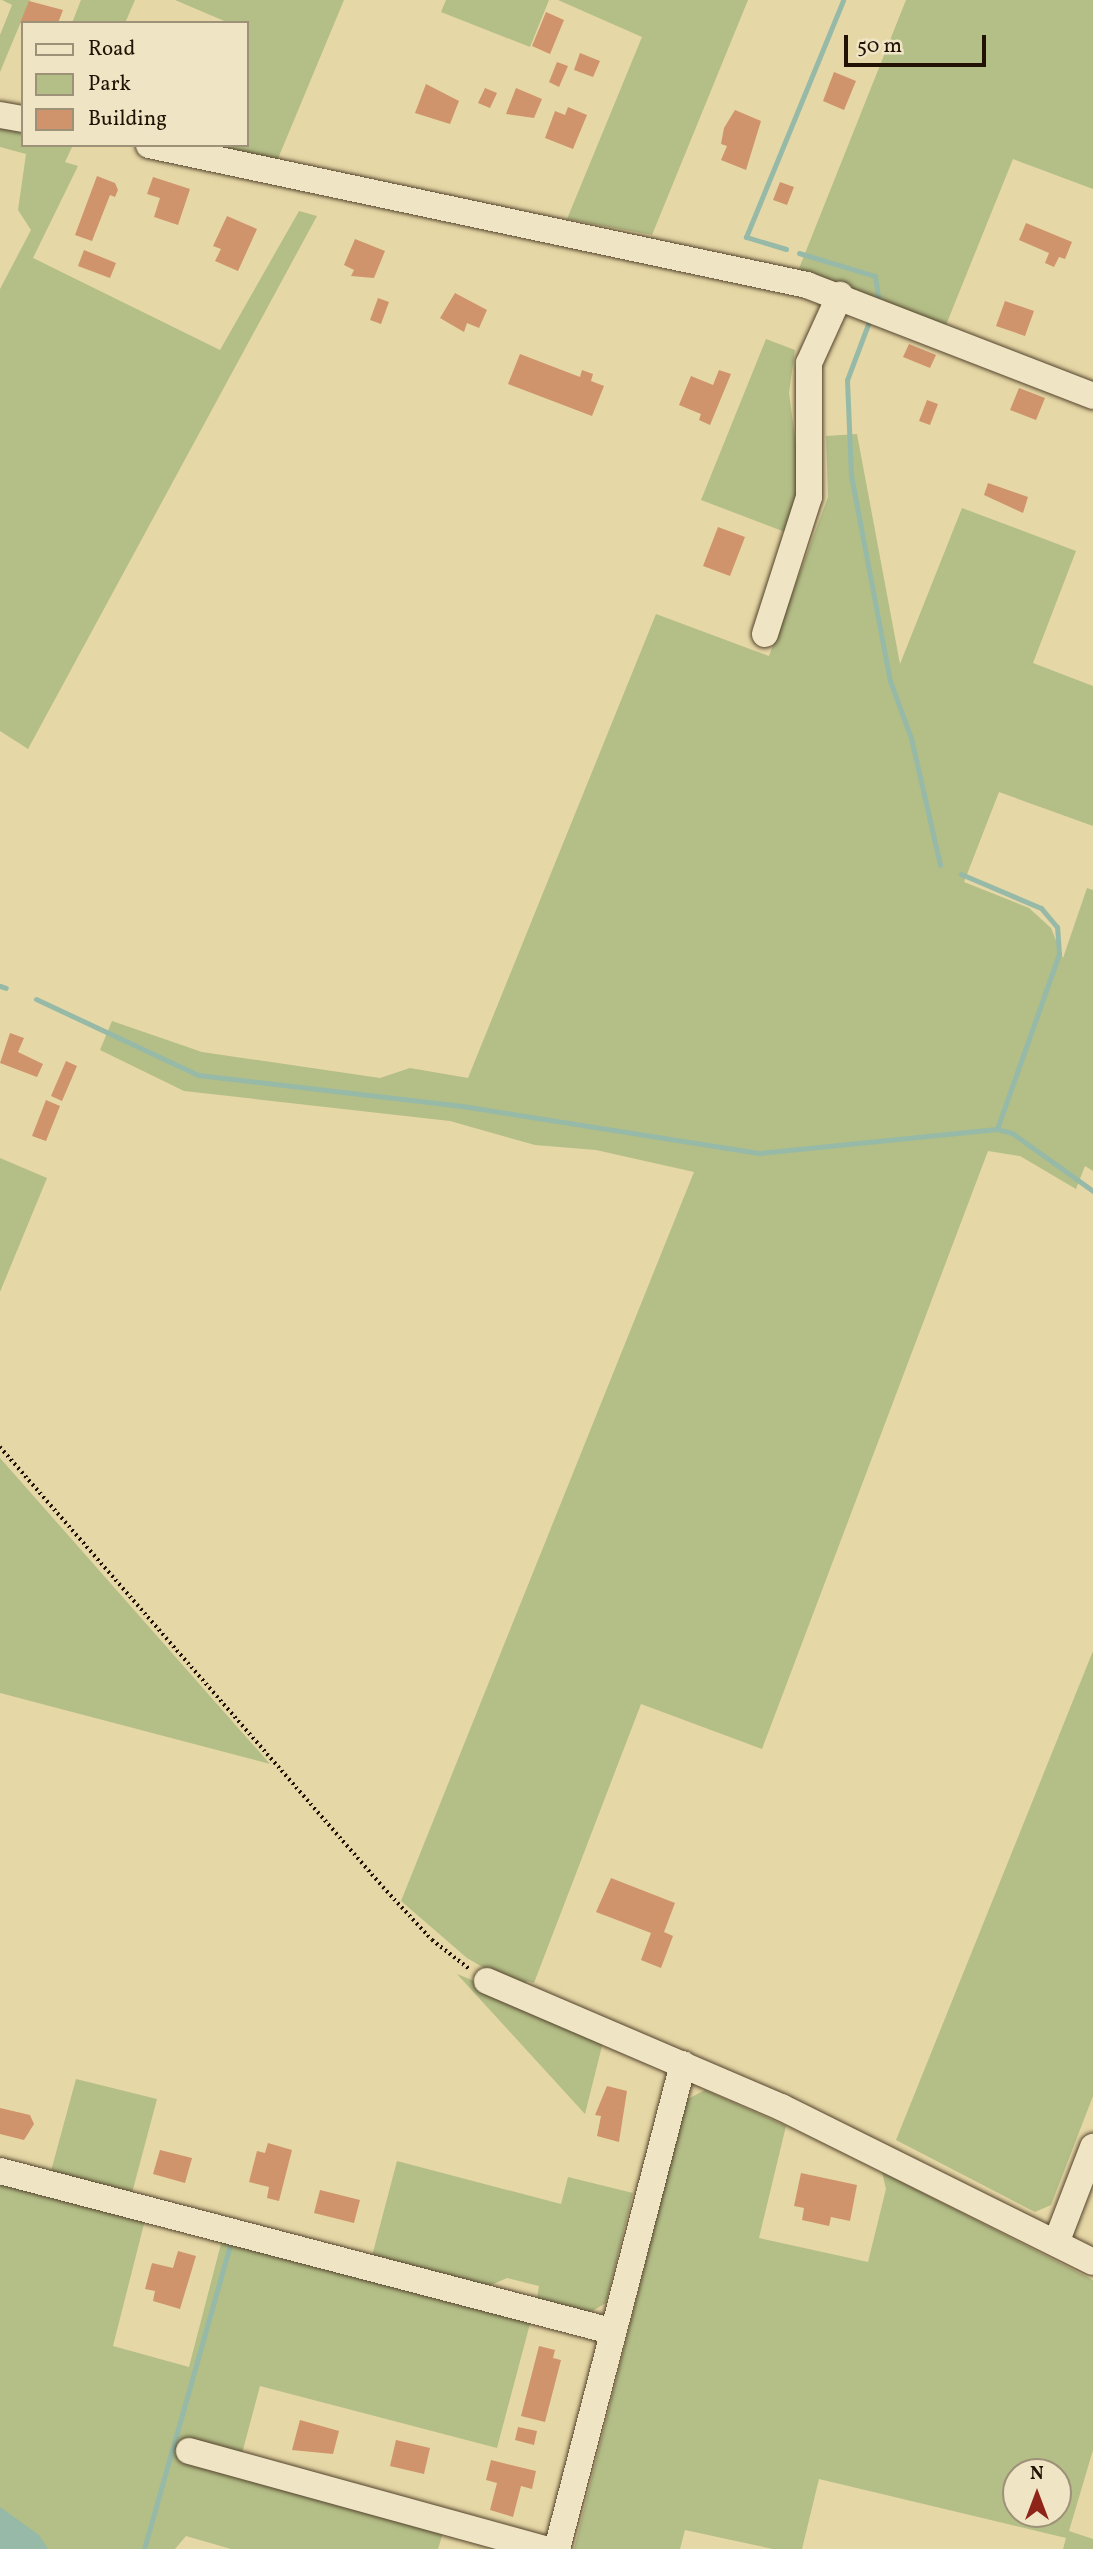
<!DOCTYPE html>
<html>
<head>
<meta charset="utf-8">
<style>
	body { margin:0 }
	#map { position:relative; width:1093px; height:2549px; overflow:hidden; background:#e6d7a6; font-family:Vollkorn,serif }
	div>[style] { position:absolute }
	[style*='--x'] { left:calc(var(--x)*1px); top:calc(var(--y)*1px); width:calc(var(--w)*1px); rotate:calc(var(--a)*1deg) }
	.green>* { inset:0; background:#b4be87 }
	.water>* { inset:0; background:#96baa7 }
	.stream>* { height:5px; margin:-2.5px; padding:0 2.5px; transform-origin:2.5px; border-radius:2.5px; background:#96baa7 }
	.building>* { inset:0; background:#cf946c }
	.path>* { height:3.5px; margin-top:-1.75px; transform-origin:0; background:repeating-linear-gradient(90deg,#221204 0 2px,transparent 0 5.5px) }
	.roads { filter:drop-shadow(0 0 2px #53432c) drop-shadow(0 0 2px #53432c) }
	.minor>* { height:26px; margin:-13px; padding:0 13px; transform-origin:13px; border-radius:13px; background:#efe5c5 }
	span { translate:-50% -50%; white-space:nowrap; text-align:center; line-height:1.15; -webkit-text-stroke:5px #efe5c5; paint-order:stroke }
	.legend { position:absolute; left:21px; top:21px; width:228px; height:126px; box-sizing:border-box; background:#efe5c5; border:2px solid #9d9178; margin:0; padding:9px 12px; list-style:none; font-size:21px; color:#221204 }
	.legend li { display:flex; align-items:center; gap:14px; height:35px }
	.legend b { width:35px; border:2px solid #9d9178 }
	.north { position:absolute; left:1002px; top:2458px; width:70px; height:70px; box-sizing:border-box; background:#efe5c5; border:2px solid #9d9178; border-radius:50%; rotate:0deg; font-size:19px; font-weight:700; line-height:28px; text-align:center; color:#221204 }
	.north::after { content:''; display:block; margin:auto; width:24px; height:32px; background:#8f2418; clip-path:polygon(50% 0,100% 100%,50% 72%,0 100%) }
	.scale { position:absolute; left:844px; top:35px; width:142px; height:32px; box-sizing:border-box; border:4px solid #221204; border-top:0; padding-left:9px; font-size:21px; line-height:24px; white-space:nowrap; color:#221204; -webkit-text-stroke:5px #efe5c5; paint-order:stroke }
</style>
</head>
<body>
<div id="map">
	<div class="green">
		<div style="clip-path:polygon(2px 0,30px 0,0 72px,0 35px,12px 5px)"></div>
		<div style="clip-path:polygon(81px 0,135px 0,125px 23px,72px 23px)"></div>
		<div style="clip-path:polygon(175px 0,344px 0,277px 161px,197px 145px,247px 145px,247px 23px,229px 23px)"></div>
		<div style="clip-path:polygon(446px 0,549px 0,530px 47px,441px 12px)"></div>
		<div style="clip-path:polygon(558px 0,748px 0,652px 235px,567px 219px,642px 37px)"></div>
		<div style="clip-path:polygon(906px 0,1093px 0,1093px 189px,1013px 159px,946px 325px,798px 271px)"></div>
		<div style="clip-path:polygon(0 128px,23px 132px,23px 145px,73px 145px,65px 162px,78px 166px,33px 258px,220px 350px,299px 211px,317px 216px,28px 749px,0 731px,0 289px,31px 230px,18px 210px,26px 154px,0 147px)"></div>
		<div style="clip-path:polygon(766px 339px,795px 350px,789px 393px,801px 483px,785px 532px,701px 500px)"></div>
		<div style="clip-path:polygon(857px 434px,900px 664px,962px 508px,1076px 551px,1033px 663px,1093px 686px,1093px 826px,999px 792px,964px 882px,1029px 908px,1051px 928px,1063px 958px,1087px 888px,1093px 890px,1093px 1171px,1085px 1166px,1076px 1189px,1020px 1156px,988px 1151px,762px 1749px,641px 1704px,534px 1983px,527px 1981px,524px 1991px,467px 1958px,401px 1901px,694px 1172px,596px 1150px,535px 1145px,450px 1121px,184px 1091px,100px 1050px,112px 1021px,202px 1052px,380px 1078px,410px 1068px,468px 1078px,656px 614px,769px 656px,828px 497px,826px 436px)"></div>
		<div style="clip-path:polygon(0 1158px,47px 1178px,0 1292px)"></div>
		<div style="clip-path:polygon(0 1458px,270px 1764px,0 1693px)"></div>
		<div style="clip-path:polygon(1093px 1651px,1093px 2096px,1051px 2205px,1035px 2212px,896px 2140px)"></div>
		<div style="clip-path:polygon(457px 1974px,605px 2034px,585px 2114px)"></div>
		<div style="clip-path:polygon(76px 2079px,157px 2099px,132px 2193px,51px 2171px)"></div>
		<div style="clip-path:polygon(evenodd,705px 2090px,786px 2126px,759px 2238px,868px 2262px,886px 2189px,882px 2172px,1093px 2280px,1093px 2450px,1069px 2531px,1093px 2539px,1093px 2549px,1063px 2549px,1066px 2538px,819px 2479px,802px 2549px,773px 2549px,685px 2530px,680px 2549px,574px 2549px,686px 2100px,705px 2090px,1016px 2472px,1058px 2472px,1058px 2514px,1016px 2514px,1016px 2472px)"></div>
		<div style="clip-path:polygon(397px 2161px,561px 2204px,568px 2177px,633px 2193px,606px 2303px,589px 2313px,537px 2298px,539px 2286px,507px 2278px,489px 2286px,372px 2256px)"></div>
		<div style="clip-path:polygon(0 2181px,145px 2220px,113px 2346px,189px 2367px,222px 2240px,531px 2320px,497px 2448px,260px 2386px,241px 2457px,444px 2530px,438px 2549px,231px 2549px,186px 2536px,175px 2549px,0 2549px)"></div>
	</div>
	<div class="water">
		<div style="clip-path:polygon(0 2507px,39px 2535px,48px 2549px,0 2549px)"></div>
	</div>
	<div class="stream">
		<div style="--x:786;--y:249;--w:42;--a:-163.3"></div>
		<div style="--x:746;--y:237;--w:256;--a:-67.7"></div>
		<div style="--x:799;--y:253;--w:79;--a:16.8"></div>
		<div style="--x:875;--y:276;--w:22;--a:82"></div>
		<div style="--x:870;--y:319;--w:65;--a:110.7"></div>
		<div style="--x:847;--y:380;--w:95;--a:87.6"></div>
		<div style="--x:851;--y:475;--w:210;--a:79.3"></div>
		<div style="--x:890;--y:681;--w:61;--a:69.8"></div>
		<div style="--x:911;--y:738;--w:130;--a:77.1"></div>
		<div style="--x:0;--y:986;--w:6;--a:18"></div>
		<div style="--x:36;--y:999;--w:179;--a:25.1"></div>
		<div style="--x:198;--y:1075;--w:266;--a:6.7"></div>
		<div style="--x:462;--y:1106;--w:302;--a:9"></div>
		<div style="--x:760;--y:1153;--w:238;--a:-5.8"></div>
		<div style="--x:997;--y:1129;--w:186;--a:-70.5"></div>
		<div style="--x:1059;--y:954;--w:27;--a:-94"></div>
		<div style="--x:1057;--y:927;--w:25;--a:-130"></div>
		<div style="--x:1041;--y:908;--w:87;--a:-157"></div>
		<div style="--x:997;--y:1129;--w:16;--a:15"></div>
		<div style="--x:1012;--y:1133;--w:100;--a:35.6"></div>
		<div style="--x:144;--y:2549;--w:313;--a:-74.2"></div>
	</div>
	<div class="building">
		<div style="clip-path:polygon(29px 1px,63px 10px,58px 23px,20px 23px)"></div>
		<div style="clip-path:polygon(546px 12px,564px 20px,550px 54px,532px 46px)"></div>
		<div style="clip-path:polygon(580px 53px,600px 61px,593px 77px,574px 70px)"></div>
		<div style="clip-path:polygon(557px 62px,568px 66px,559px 87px,549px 82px)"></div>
		<div style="clip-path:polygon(834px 72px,856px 81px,844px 110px,823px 101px)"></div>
		<div style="clip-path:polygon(426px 84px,459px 101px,450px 124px,415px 113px)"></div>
		<div style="clip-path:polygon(485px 88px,497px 93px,490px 108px,478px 103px)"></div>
		<div style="clip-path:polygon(516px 88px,542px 99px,534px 118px,506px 114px)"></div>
		<div style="clip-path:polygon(568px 107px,587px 115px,573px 149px,545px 138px,555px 111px,565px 115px)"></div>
		<div style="clip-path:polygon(735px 110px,761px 121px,746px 170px,721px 160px,727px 146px,721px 144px,724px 128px)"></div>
		<div style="clip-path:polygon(97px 176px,115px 183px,118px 190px,115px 197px,110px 195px,92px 241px,75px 235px)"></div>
		<div style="clip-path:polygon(153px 177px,190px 189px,178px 225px,154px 217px,160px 198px,147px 194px)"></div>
		<div style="clip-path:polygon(780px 182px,794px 187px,787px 205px,773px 200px)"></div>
		<div style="clip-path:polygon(227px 216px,257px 229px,238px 271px,215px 261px,221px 249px,213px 246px)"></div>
		<div style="clip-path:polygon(1026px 223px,1072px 242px,1065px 259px,1059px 257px,1054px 267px,1045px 263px,1049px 253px,1019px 240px)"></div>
		<div style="clip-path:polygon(355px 239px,385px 251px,374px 278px,351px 276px,354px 270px,344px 265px)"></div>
		<div style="clip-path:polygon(84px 250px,116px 263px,110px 278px,78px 266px)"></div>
		<div style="clip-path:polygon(455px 293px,487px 310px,479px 328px,467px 323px,464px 332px,440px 318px)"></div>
		<div style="clip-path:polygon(378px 298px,389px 302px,381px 324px,370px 320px)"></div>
		<div style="clip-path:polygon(1005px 301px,1034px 311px,1025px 336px,996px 326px)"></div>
		<div style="clip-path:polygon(909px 344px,936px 355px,930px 368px,903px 357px)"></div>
		<div style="clip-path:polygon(520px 354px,580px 377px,582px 370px,593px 374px,591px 381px,604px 386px,592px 416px,508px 384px)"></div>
		<div style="clip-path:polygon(719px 370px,731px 374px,710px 425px,699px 420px,701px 414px,679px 405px,691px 376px,713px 385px)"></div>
		<div style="clip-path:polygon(1019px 388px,1045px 398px,1036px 420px,1010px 410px)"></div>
		<div style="clip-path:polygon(927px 400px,938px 404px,930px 425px,919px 421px)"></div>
		<div style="clip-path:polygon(988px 483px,1028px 497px,1023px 513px,984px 495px)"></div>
		<div style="clip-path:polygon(718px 527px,745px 537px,730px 576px,703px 566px)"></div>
		<div style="clip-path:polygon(10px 1033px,24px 1038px,18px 1052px,43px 1064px,37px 1077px,0 1063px)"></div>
		<div style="clip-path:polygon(66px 1061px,77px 1066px,62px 1101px,51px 1096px)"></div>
		<div style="clip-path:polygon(46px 1100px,60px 1106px,46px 1141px,32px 1136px)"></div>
		<div style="clip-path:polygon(611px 1878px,675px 1903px,664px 1932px,673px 1936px,661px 1968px,641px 1960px,651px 1933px,596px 1912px)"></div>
		<div style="clip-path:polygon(607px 2086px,627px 2091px,619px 2142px,597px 2136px,601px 2116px,595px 2115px)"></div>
		<div style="clip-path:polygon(0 2108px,30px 2115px,34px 2124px,24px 2140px,0 2134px)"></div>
		<div style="clip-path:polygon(268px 2143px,292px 2150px,279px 2201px,267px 2198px,269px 2187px,249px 2182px,257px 2151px,265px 2153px)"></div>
		<div style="clip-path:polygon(160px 2150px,192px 2158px,185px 2183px,153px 2174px)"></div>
		<div style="clip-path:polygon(801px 2173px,857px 2185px,850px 2221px,831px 2217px,829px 2226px,802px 2220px,804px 2208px,794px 2206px)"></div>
		<div style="clip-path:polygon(320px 2190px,360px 2200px,354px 2223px,314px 2213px)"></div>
		<div style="clip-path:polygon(178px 2251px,196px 2256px,180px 2309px,153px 2301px,155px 2291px,145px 2289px,152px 2263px,173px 2268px)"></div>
		<div style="clip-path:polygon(539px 2346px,555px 2350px,553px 2358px,561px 2360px,545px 2422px,521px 2416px)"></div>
		<div style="clip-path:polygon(300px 2420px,339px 2431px,333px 2454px,292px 2450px)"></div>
		<div style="clip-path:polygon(518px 2427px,537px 2431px,534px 2445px,515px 2440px)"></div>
		<div style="clip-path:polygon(396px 2440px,430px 2448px,424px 2474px,390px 2466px)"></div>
		<div style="clip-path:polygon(491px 2460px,536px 2471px,532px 2489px,521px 2486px,513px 2517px,490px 2510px,497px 2483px,486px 2480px)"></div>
	</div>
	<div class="path">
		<div style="--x:0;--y:1447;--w:583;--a:48.96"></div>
		<div style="--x:383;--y:1887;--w:72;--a:47.2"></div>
		<div style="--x:432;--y:1940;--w:49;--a:37.6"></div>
	</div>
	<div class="roads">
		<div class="minor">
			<div style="--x:0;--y:115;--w:23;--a:10"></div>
			<div style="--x:149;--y:145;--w:673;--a:12.01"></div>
			<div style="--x:807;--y:285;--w:307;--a:21.2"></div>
			<div style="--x:765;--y:634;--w:144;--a:-72.2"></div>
			<div style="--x:809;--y:497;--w:134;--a:-90"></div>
			<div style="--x:809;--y:363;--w:75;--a:-65.5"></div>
			<div style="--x:487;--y:1981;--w:320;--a:23.2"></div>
			<div style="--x:781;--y:2107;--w:348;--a:26.4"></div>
			<div style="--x:0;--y:2171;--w:632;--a:14.67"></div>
			<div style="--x:1056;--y:2243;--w:103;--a:-68.9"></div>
			<div style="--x:189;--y:2451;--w:370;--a:15.4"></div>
			<div style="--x:557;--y:2549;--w:501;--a:-75.44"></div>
		</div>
	</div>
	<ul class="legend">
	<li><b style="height:9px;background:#efe5c5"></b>Road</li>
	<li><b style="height:19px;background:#b4be87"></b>Park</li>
	<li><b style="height:19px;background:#cf946c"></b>Building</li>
	</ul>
	<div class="north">N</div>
	<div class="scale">50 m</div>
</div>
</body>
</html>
